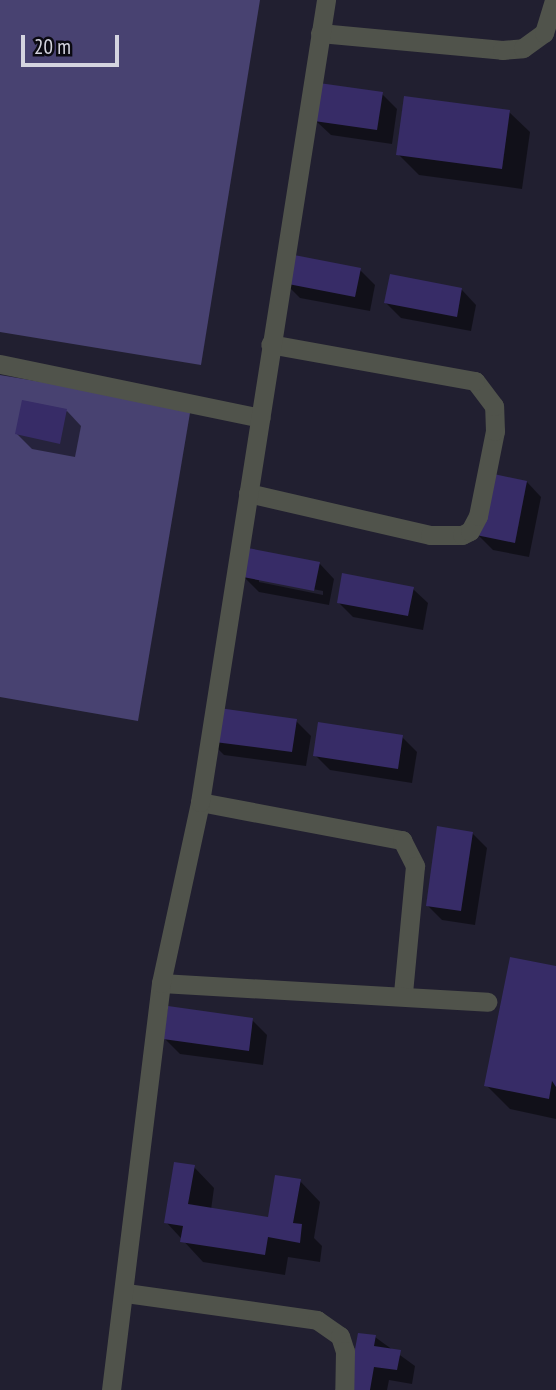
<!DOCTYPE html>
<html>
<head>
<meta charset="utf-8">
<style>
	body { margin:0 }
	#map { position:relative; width:556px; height:1390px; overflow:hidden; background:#211f30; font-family:"PT Sans Narrow",sans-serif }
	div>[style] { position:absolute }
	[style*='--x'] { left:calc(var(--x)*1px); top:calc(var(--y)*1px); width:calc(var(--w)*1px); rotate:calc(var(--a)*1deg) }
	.green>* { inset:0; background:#484271 }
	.shadow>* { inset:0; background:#0007 }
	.building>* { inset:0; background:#372c67 }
	.lane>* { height:19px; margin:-9.5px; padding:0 9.5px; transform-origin:9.5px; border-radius:9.5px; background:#50534b }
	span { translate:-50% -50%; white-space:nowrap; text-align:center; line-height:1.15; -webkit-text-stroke:5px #0b0a12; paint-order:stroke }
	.scale { position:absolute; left:21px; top:35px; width:98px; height:32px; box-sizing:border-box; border:4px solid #d4d4df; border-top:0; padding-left:9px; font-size:21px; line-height:24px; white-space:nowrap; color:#d4d4df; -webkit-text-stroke:5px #0b0a12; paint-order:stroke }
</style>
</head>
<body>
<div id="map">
	<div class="green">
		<div style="clip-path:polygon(0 0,260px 0,201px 365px,0 332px)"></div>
		<div style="clip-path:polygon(0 375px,191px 407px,138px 721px,0 697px)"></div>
	</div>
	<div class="shadow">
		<div style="clip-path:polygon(382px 94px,397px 109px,392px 144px,331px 135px,316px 121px)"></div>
		<div style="clip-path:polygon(509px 112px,530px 132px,522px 189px,419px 175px,398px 154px)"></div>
		<div style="clip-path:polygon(360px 270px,375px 285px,370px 311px,300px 298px,285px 283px)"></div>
		<div style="clip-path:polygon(462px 290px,476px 305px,471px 331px,401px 318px,386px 303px)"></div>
		<div style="clip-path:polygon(67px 411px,81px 426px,75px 457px,32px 449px,17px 434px)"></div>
		<div style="clip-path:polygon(527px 482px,541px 497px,529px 557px,493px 550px,478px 535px)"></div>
		<div style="clip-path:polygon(evenodd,320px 564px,334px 579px,329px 605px,259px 592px,244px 577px,320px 564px,259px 579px,323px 591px,323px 595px,259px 582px,259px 579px)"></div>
		<div style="clip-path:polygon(413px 589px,428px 603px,423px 630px,353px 617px,338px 602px)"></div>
		<div style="clip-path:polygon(296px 721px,311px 736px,306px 766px,224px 755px,209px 740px)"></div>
		<div style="clip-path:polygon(402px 737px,417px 752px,412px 783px,330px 770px,315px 755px)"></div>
		<div style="clip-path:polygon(472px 833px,487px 848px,475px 925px,442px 920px,427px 905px)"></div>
		<div style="clip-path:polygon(556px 968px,556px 1119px,510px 1109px,486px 1085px)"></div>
		<div style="clip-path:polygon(252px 1020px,267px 1035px,263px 1065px,180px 1054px,165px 1039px)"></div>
		<div style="clip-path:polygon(194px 1167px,214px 1188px,211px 1210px,270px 1219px,300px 1181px,320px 1202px,314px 1238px,322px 1246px,320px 1262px,288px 1257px,285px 1275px,203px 1262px,166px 1222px)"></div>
		<div style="clip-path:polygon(375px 1337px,415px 1366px,412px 1384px,389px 1380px,387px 1390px,337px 1390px)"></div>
	</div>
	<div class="building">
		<div style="clip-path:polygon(319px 83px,383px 92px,377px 130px,314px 121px)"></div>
		<div style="clip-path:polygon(404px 96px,510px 110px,502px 169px,396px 155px)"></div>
		<div style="clip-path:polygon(289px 254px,361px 268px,355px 297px,283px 283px)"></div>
		<div style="clip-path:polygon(390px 274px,462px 288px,457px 317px,384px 303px)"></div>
		<div style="clip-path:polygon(22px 400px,67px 409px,60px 444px,15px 434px)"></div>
		<div style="clip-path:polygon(489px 473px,527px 481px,515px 543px,476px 535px)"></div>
		<div style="clip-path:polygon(248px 548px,320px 562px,314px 591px,243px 577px)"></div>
		<div style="clip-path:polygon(342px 573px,414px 587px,408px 616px,337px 603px)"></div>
		<div style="clip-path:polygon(212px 707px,297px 719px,292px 752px,207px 741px)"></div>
		<div style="clip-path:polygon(318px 722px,403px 735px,398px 769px,313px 756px)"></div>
		<div style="clip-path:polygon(437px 826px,473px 832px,461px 911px,426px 906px)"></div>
		<div style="clip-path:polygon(510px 957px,556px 966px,556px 1087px,552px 1081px,549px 1099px,484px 1086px)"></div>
		<div style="clip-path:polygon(168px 1006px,253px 1018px,249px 1051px,163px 1039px)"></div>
		<div style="clip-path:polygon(174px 1162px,195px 1165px,188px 1204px,268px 1217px,275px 1175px,301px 1179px,293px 1223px,302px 1224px,300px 1243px,268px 1237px,265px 1255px,180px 1242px,183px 1226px,164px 1223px)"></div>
		<div style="clip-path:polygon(358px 1333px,376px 1335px,374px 1346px,401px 1350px,397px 1370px,374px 1367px,370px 1390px,335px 1390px,351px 1371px)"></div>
	</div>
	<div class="lane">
		<div style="--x:320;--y:33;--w:183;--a:5.3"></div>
		<div style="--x:502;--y:50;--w:21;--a:-5"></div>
		<div style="--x:523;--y:48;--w:26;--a:-36"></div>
		<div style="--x:544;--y:33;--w:34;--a:-73"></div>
		<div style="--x:0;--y:364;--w:266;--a:11.7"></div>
		<div style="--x:248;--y:493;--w:187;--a:13"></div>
		<div style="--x:430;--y:535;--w:32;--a:0"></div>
		<div style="--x:462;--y:535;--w:9;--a:-27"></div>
		<div style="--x:470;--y:531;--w:17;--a:-62"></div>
		<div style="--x:478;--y:516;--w:87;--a:-78.7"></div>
		<div style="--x:495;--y:431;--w:25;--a:-92"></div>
		<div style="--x:494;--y:406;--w:31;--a:-127"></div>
		<div style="--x:475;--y:381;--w:208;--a:-169.8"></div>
		<div style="--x:200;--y:802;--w:206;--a:10.7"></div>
		<div style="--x:402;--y:840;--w:29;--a:63"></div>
		<div style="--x:415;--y:866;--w:129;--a:95.4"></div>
		<div style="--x:161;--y:983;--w:327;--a:3.3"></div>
		<div style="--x:126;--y:1293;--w:193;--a:8"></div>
		<div style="--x:317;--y:1320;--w:28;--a:35"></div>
		<div style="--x:340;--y:1336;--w:16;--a:72"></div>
		<div style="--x:345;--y:1351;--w:39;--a:91"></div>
		<div style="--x:111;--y:1390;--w:410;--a:-83"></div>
		<div style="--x:161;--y:983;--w:185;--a:-77.8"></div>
		<div style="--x:200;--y:802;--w:812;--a:-81.07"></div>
	</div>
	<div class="scale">20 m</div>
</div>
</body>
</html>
